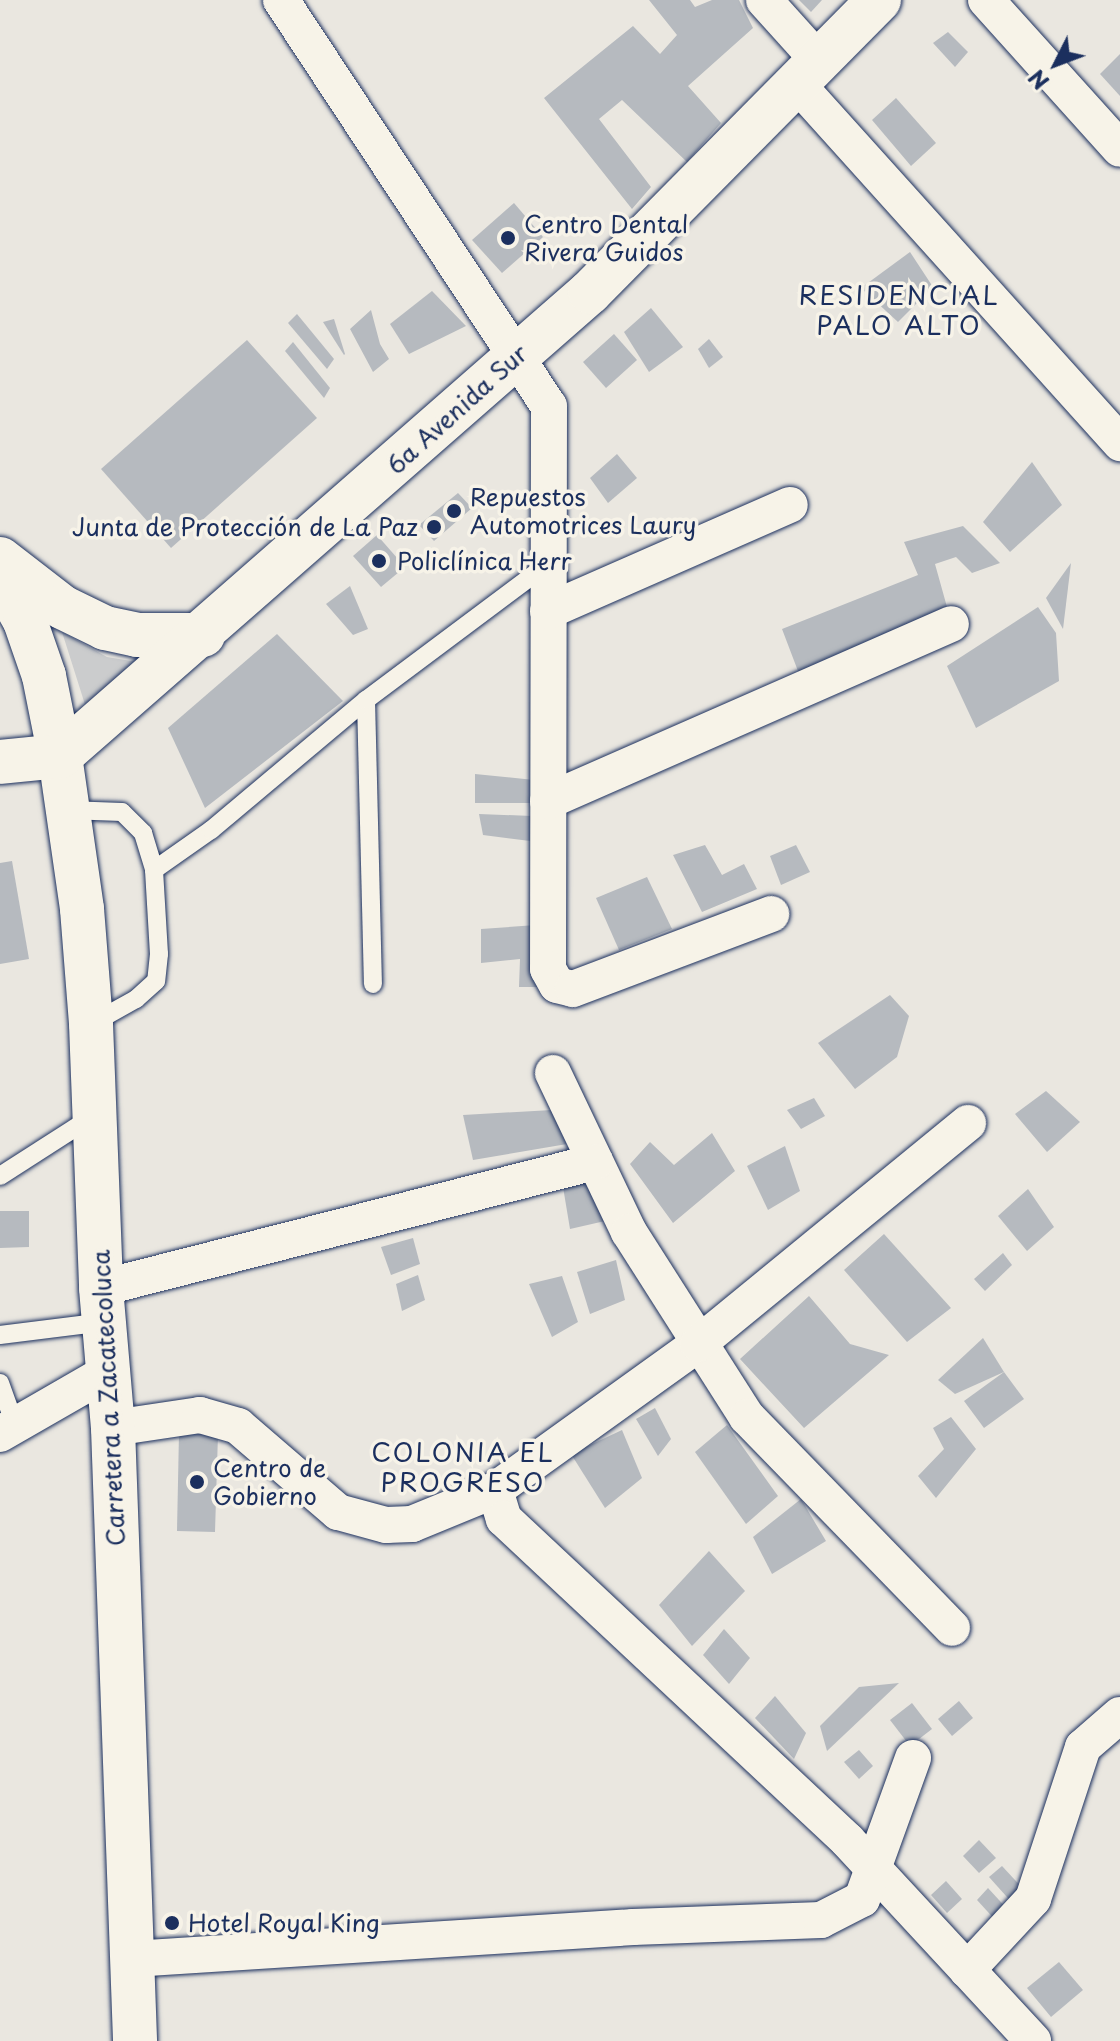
<!DOCTYPE html>
<html>
<head>
<meta charset="utf-8">
<style>
	body { margin:0 }
	#map { position:relative; width:1120px; height:2041px; overflow:hidden; background:#eae7e0; font-family:"Playpen Sans",sans-serif }
	div>[style] { position:absolute }
	[style*='--x'] { left:calc(var(--x)*1px); top:calc(var(--y)*1px); width:calc(var(--w)*1px); rotate:calc(var(--a)*1deg) }
	.green>* { inset:0; background:#cbcccd }
	.building>* { inset:0; background:#b6babf }
	.roads { filter:drop-shadow(0 0 2px #1b2f5e) drop-shadow(0 0 2px #1b2f5e) }
	.lane>* { height:18px; margin:-9px; padding:0 9px; transform-origin:9px; border-radius:9px; background:#f7f3e8 }
	.street>* { height:36px; margin:-18px; padding:0 18px; transform-origin:18px; border-radius:18px; background:#f7f3e8 }
	.secondary>* { height:44px; margin:-22px; padding:0 22px; transform-origin:22px; border-radius:22px; background:#f7f3e8 }
	.primary>* { height:44px; margin:-22px; padding:0 22px; transform-origin:22px; border-radius:22px; background:#f7f3e8 }
	.dots>* { width:22px; height:22px; translate:-50% -50%; box-sizing:border-box; border:4px solid #f7f3e8; border-radius:50% }
	span { translate:-50% -50%; white-space:nowrap; text-align:center; line-height:1.15; -webkit-text-stroke:7px #f7f3e8; paint-order:stroke }
	.poi-label { font-size:24px; color:#1b2f5e }
	.left { translate:0 -50%; text-align:left }
	.right { translate:-100% -50%; text-align:right }
	.street-label { font-size:24px; color:#1b2f5e }
	.neighbourhood-label { font-size:26px; color:#1b2f5e; letter-spacing:2px }
	.north { position:absolute; left:1016px; top:24px; width:80px; height:80px; -webkit-text-stroke:6px #f7f3e8; paint-order:stroke; rotate:228deg; font-size:22px; font-weight:700; line-height:32px; text-align:center; color:#1b2f5e }
	.north::after { content:''; display:block; margin:auto; width:28px; height:36px; background:#1b2f5e; clip-path:polygon(50% 0,100% 100%,50% 72%,0 100%) }
</style>
</head>
<body>
<div id="map">
	<div class="green">
		<div style="clip-path:polygon(62px 632px,107px 657px,149px 664px,88px 714px)"></div>
	</div>
	<div class="building">
		<div style="clip-path:polygon(649px 0,690px 0,695px 7px,712px 0,739px 0,753px 28px,688px 86px,721px 123px,687px 162px,622px 100px,599px 119px,651px 187px,632px 209px,544px 98px,633px 26px,660px 54px,677px 35px)"></div>
		<div style="clip-path:polygon(799px 0,822px 0,811px 12px)"></div>
		<div style="clip-path:polygon(948px 32px,968px 52px,955px 67px,933px 43px)"></div>
		<div style="clip-path:polygon(1120px 54px,1120px 96px,1100px 74px)"></div>
		<div style="clip-path:polygon(896px 98px,936px 143px,911px 166px,872px 120px)"></div>
		<div style="clip-path:polygon(514px 203px,543px 237px,502px 273px,472px 240px)"></div>
		<div style="clip-path:polygon(910px 252px,933px 287px,898px 322px,861px 288px)"></div>
		<div style="clip-path:polygon(432px 291px,466px 326px,409px 354px,390px 324px)"></div>
		<div style="clip-path:polygon(651px 308px,683px 347px,649px 372px,624px 332px)"></div>
		<div style="clip-path:polygon(371px 310px,380px 344px,389px 359px,373px 372px,350px 329px)"></div>
		<div style="clip-path:polygon(297px 314px,334px 359px,327px 369px,288px 323px)"></div>
		<div style="clip-path:polygon(334px 319px,345px 354px,344px 355px,323px 322px)"></div>
		<div style="clip-path:polygon(614px 334px,637px 360px,606px 388px,583px 362px)"></div>
		<div style="clip-path:polygon(709px 339px,723px 357px,709px 368px,698px 349px)"></div>
		<div style="clip-path:polygon(247px 340px,317px 418px,171px 548px,101px 469px)"></div>
		<div style="clip-path:polygon(293px 342px,330px 388px,324px 398px,285px 351px)"></div>
		<div style="clip-path:polygon(617px 454px,637px 478px,608px 503px,590px 478px)"></div>
		<div style="clip-path:polygon(1032px 462px,1062px 505px,1010px 552px,983px 522px)"></div>
		<div style="clip-path:polygon(458px 493px,472px 508px,434px 541px,419px 525px)"></div>
		<div style="clip-path:polygon(963px 526px,1000px 563px,972px 573px,956px 557px,935px 564px,947px 607px,801px 679px,782px 629px,918px 575px,904px 542px)"></div>
		<div style="clip-path:polygon(377px 535px,405px 567px,381px 587px,353px 556px)"></div>
		<div style="clip-path:polygon(1071px 563px,1063px 629px,1046px 598px)"></div>
		<div style="clip-path:polygon(350px 586px,368px 629px,353px 635px,326px 604px)"></div>
		<div style="clip-path:polygon(1038px 607px,1056px 633px,1059px 681px,976px 728px,947px 666px)"></div>
		<div style="clip-path:polygon(277px 634px,343px 701px,205px 808px,168px 728px)"></div>
		<div style="clip-path:polygon(475px 774px,534px 780px,530px 803px,475px 803px)"></div>
		<div style="clip-path:polygon(479px 814px,532px 816px,530px 841px,483px 835px)"></div>
		<div style="clip-path:polygon(705px 845px,722px 875px,744px 864px,757px 889px,702px 912px,673px 855px)"></div>
		<div style="clip-path:polygon(796px 845px,810px 872px,781px 885px,770px 856px)"></div>
		<div style="clip-path:polygon(12px 861px,29px 959px,0 964px,0 863px)"></div>
		<div style="clip-path:polygon(647px 877px,672px 929px,619px 950px,596px 898px)"></div>
		<div style="clip-path:polygon(536px 925px,538px 987px,519px 987px,520px 959px,481px 963px,481px 929px)"></div>
		<div style="clip-path:polygon(890px 995px,909px 1016px,897px 1057px,855px 1089px,818px 1043px)"></div>
		<div style="clip-path:polygon(1046px 1091px,1080px 1122px,1047px 1152px,1015px 1114px)"></div>
		<div style="clip-path:polygon(814px 1098px,825px 1116px,801px 1129px,787px 1110px)"></div>
		<div style="clip-path:polygon(552px 1110px,567px 1144px,473px 1160px,463px 1115px)"></div>
		<div style="clip-path:polygon(712px 1133px,735px 1171px,673px 1223px,630px 1164px,650px 1142px,674px 1165px)"></div>
		<div style="clip-path:polygon(785px 1146px,800px 1191px,768px 1210px,747px 1166px)"></div>
		<div style="clip-path:polygon(591px 1177px,605px 1221px,570px 1229px,563px 1187px)"></div>
		<div style="clip-path:polygon(1028px 1189px,1054px 1227px,1027px 1251px,998px 1216px)"></div>
		<div style="clip-path:polygon(0 1211px,29px 1211px,29px 1247px,0 1248px)"></div>
		<div style="clip-path:polygon(884px 1234px,951px 1308px,907px 1342px,844px 1270px)"></div>
		<div style="clip-path:polygon(413px 1238px,420px 1264px,391px 1275px,381px 1247px)"></div>
		<div style="clip-path:polygon(1003px 1253px,1012px 1265px,985px 1291px,974px 1279px)"></div>
		<div style="clip-path:polygon(616px 1260px,625px 1300px,590px 1314px,577px 1272px)"></div>
		<div style="clip-path:polygon(418px 1275px,425px 1300px,402px 1311px,396px 1284px)"></div>
		<div style="clip-path:polygon(562px 1276px,578px 1322px,552px 1337px,529px 1284px)"></div>
		<div style="clip-path:polygon(809px 1296px,850px 1344px,889px 1355px,804px 1428px,740px 1359px)"></div>
		<div style="clip-path:polygon(983px 1338px,1004px 1372px,955px 1394px,938px 1380px)"></div>
		<div style="clip-path:polygon(1004px 1372px,1024px 1399px,984px 1428px,964px 1401px)"></div>
		<div style="clip-path:polygon(655px 1408px,671px 1439px,658px 1456px,636px 1419px)"></div>
		<div style="clip-path:polygon(951px 1417px,976px 1449px,936px 1498px,918px 1476px,944px 1449px,933px 1428px)"></div>
		<div style="clip-path:polygon(727px 1425px,778px 1496px,746px 1524px,695px 1452px)"></div>
		<div style="clip-path:polygon(622px 1430px,642px 1478px,605px 1508px,571px 1454px)"></div>
		<div style="clip-path:polygon(179px 1433px,218px 1434px,215px 1532px,177px 1531px)"></div>
		<div style="clip-path:polygon(801px 1499px,826px 1541px,772px 1574px,753px 1537px)"></div>
		<div style="clip-path:polygon(709px 1551px,745px 1591px,692px 1646px,659px 1605px)"></div>
		<div style="clip-path:polygon(724px 1629px,750px 1658px,729px 1684px,703px 1655px)"></div>
		<div style="clip-path:polygon(899px 1683px,827px 1751px,820px 1726px,859px 1687px)"></div>
		<div style="clip-path:polygon(775px 1696px,806px 1733px,794px 1759px,755px 1718px)"></div>
		<div style="clip-path:polygon(959px 1701px,973px 1718px,952px 1736px,938px 1719px)"></div>
		<div style="clip-path:polygon(912px 1703px,932px 1729px,910px 1746px,890px 1720px)"></div>
		<div style="clip-path:polygon(859px 1750px,873px 1766px,859px 1779px,844px 1762px)"></div>
		<div style="clip-path:polygon(979px 1840px,996px 1858px,979px 1873px,963px 1856px)"></div>
		<div style="clip-path:polygon(1002px 1866px,1028px 1894px,1015px 1906px,989px 1877px)"></div>
		<div style="clip-path:polygon(946px 1881px,962px 1899px,947px 1913px,931px 1895px)"></div>
		<div style="clip-path:polygon(988px 1888px,1010px 1912px,998px 1923px,977px 1900px)"></div>
		<div style="clip-path:polygon(1059px 1962px,1083px 1990px,1051px 2017px,1027px 1988px)"></div>
	</div>
	<div class="roads">
		<div class="lane">
			<div style="--x:366;--y:700;--w:284;--a:88.6"></div>
			<div style="--x:67;--y:810;--w:55;--a:2.1"></div>
			<div style="--x:122;--y:812;--w:30;--a:45"></div>
			<div style="--x:143;--y:833;--w:39;--a:73"></div>
			<div style="--x:154;--y:870;--w:84;--a:86.6"></div>
			<div style="--x:159;--y:954;--w:27;--a:96"></div>
			<div style="--x:156;--y:981;--w:27;--a:138"></div>
			<div style="--x:136;--y:999;--w:49;--a:150.8"></div>
			<div style="--x:154;--y:870;--w:70;--a:-35.1"></div>
			<div style="--x:211;--y:830;--w:202;--a:-40"></div>
			<div style="--x:366;--y:700;--w:227;--a:-36.8"></div>
			<div style="--x:0;--y:1176;--w:109;--a:-32.7"></div>
			<div style="--x:0;--y:1335;--w:105;--a:-7.1"></div>
			<div style="--x:0;--y:1383;--w:45;--a:70.3"></div>
		</div>
		<div class="street">
			<div style="--x:281;--y:0;--w:486;--a:56.6"></div>
			<div style="--x:549;--y:406;--w:563;--a:90.1"></div>
			<div style="--x:548;--y:969;--w:18;--a:61"></div>
			<div style="--x:557;--y:985;--w:16;--a:14"></div>
			<div style="--x:573;--y:989;--w:212;--a:-20.7"></div>
			<div style="--x:764;--y:0;--w:82;--a:48"></div>
			<div style="--x:986;--y:0;--w:200;--a:48"></div>
			<div style="--x:798;--y:85;--w:482;--a:48"></div>
			<div style="--x:548;--y:611;--w:264;--a:-23.7"></div>
			<div style="--x:548;--y:801;--w:440;--a:-23.7"></div>
			<div style="--x:553;--y:1073;--w:176;--a:64.5"></div>
			<div style="--x:629;--y:1232;--w:219;--a:57.5"></div>
			<div style="--x:747;--y:1417;--w:294;--a:45.8"></div>
			<div style="--x:101;--y:1288;--w:510;--a:-14.31"></div>
			<div style="--x:113;--y:1428;--w:88;--a:-8.5"></div>
			<div style="--x:200;--y:1415;--w:40;--a:16"></div>
			<div style="--x:238;--y:1426;--w:132;--a:40.7"></div>
			<div style="--x:338;--y:1512;--w:50;--a:15.2"></div>
			<div style="--x:386;--y:1525;--w:26;--a:-2"></div>
			<div style="--x:412;--y:1524;--w:90;--a:-22.3"></div>
			<div style="--x:495;--y:1490;--w:250;--a:-35.7"></div>
			<div style="--x:698;--y:1344;--w:349;--a:-39.3"></div>
			<div style="--x:0;--y:1434;--w:125;--a:-29.9"></div>
			<div style="--x:495;--y:1490;--w:30;--a:73"></div>
			<div style="--x:504;--y:1519;--w:470;--a:43.1"></div>
			<div style="--x:847;--y:1840;--w:274;--a:47.2"></div>
			<div style="--x:132;--y:1959;--w:502;--a:-3.65"></div>
			<div style="--x:633;--y:1927;--w:188;--a:-2.1"></div>
			<div style="--x:821;--y:1920;--w:46;--a:-27.1"></div>
			<div style="--x:862;--y:1899;--w:150;--a:-70.1"></div>
			<div style="--x:967;--y:1970;--w:97;--a:-47.1"></div>
			<div style="--x:1033;--y:1899;--w:160;--a:-71.8"></div>
			<div style="--x:1083;--y:1747;--w:49;--a:-40.9"></div>
		</div>
		<div class="secondary">
			<div style="--x:0;--y:576;--w:51;--a:60.9"></div>
			<div style="--x:25;--y:621;--w:58;--a:70.9"></div>
			<div style="--x:44;--y:676;--w:82;--a:78.7"></div>
			<div style="--x:60;--y:756;--w:155;--a:81.8"></div>
			<div style="--x:82;--y:909;--w:115;--a:85.5"></div>
			<div style="--x:91;--y:1024;--w:264;--a:87.8"></div>
			<div style="--x:101;--y:1288;--w:141;--a:85.1"></div>
			<div style="--x:113;--y:1428;--w:613;--a:87.94"></div>
			<div style="--x:0;--y:762;--w:60;--a:-5.7"></div>
		</div>
		<div class="primary">
			<div style="--x:0;--y:559;--w:78;--a:37.7"></div>
			<div style="--x:62;--y:607;--w:48;--a:26"></div>
			<div style="--x:105;--y:628;--w:33;--a:12"></div>
			<div style="--x:137;--y:635;--w:66;--a:0"></div>
			<div style="--x:60;--y:756;--w:704;--a:-41.2"></div>
			<div style="--x:590;--y:292;--w:411;--a:-45.3"></div>
		</div>
	</div>
	<div class="dots">
		<div style="left:508px;top:238px;background:#1b2f5e"></div>
		<div style="left:454px;top:511px;background:#1b2f5e"></div>
		<div style="left:434px;top:527px;background:#1b2f5e"></div>
		<div style="left:379px;top:561px;background:#1b2f5e"></div>
		<div style="left:197px;top:1482px;background:#1b2f5e"></div>
		<div style="left:172px;top:1923px;background:#1b2f5e"></div>
	</div>
	<div class="poi-label">
		<span class="left" style="left:524px;top:238px">Centro Dental<br>Rivera Guidos</span>
		<span class="left" style="left:470px;top:511px">Repuestos<br>Automotrices Laury</span>
		<span class="right" style="left:418px;top:527px">Junta de Protección de La Paz</span>
		<span class="left" style="left:397px;top:561px">Policlínica Herr</span>
		<span class="left" style="left:213px;top:1482px">Centro de<br>Gobierno</span>
		<span class="left" style="left:188px;top:1923px">Hotel Royal King</span>
	</div>
	<div class="street-label">
		<span style="left:457px;top:409px;rotate:-42deg">6a Avenida Sur</span>
		<span style="left:108px;top:1398px;rotate:-93deg">Carretera a Zacatecoluca</span>
	</div>
	<div class="neighbourhood-label">
		<span style="left:899px;top:310px">RESIDENCIAL<br>PALO ALTO</span>
		<span style="left:463px;top:1467px">COLONIA EL<br>PROGRESO</span>
	</div>
	<div class="north">N</div>
</div>
</body>
</html>
